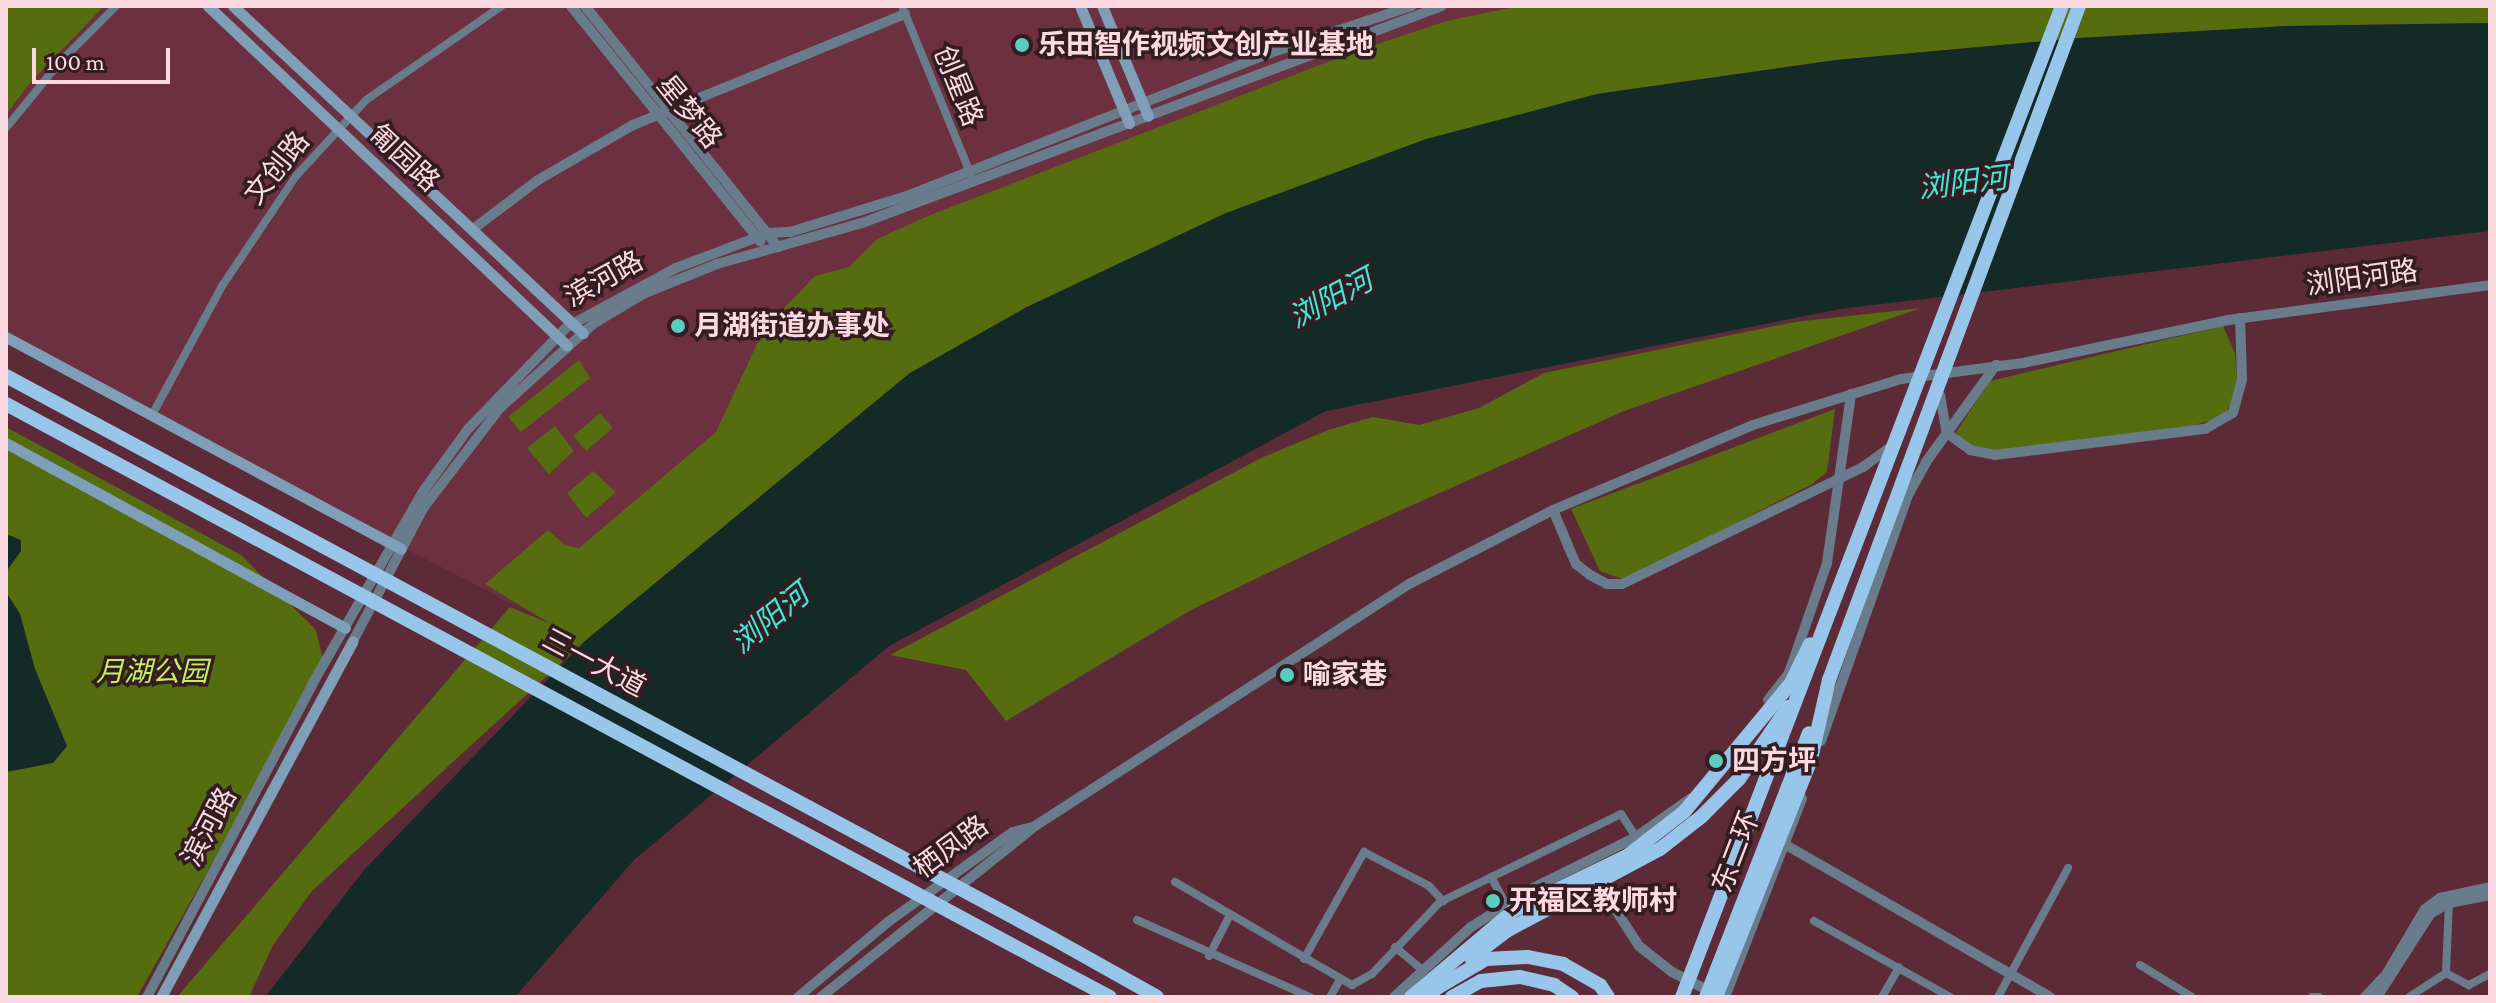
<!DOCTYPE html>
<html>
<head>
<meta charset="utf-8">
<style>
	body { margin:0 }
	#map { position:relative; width:2496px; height:1003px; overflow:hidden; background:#5d2a38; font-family:"Crimson Pro","Noto Sans SC",serif }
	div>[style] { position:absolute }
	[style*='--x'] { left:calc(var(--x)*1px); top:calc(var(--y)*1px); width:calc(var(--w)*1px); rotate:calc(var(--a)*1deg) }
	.built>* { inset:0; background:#6c3041 }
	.green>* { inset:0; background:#556d0e }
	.water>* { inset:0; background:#142a26 }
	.minor>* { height:8px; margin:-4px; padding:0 4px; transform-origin:4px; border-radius:4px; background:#687c8c }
	.tertiary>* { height:10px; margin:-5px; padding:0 5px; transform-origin:5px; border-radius:5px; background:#687c8c }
	.secondary>* { height:11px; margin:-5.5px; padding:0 5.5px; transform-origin:5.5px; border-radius:5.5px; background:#7f9fb9 }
	.trunk>* { height:14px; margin:-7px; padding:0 7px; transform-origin:7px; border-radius:7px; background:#98c5ea }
	.tertiary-bridge>* { height:10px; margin:-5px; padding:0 5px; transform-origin:5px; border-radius:5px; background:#687c8c }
	.trunk-bridge>* { height:14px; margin:-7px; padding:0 7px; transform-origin:7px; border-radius:7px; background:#98c5ea }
	.dots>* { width:22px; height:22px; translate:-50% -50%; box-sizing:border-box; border:4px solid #331c22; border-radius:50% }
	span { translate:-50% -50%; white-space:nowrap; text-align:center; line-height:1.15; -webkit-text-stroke:7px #331c22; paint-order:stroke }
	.poi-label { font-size:28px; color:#fbd9e0; font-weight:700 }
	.left { translate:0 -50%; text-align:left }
	.street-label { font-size:28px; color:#fbd9e0 }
	.park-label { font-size:28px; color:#c5ee60; font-style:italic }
	.water-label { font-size:30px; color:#3cead7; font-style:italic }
	.frame { position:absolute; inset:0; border:8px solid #fbd9e0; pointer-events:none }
	.scale { position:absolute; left:32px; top:48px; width:138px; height:36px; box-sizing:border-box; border:4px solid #fbd9e0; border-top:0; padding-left:10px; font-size:24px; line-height:28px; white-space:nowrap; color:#fbd9e0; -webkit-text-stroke:6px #331c22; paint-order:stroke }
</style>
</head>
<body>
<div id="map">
	<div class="built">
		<div style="clip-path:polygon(6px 6px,2490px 6px,2490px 23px,2287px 26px,910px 373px,585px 641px,6px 343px)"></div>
	</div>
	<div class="green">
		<div style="clip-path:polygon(6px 6px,104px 6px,29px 84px,6px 115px)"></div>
		<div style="clip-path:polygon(1519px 6px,2490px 6px,2490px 23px,2287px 26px,2079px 38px,1836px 60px,1597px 94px,1226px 213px,1027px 307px,910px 373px,585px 641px,312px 891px,273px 945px,249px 997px,177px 997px,510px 607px,551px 624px,485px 584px,548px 530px,565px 545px,579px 548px,716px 432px,764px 329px,815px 276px,849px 267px,877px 239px,928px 216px,1356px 51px,1447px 21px)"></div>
		<div style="clip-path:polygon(1921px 308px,1624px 411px,1370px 524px,1191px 610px,1006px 721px,966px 670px,890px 655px,1261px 458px,1328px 430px,1373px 417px,1419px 425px,1479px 408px,1544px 373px,1795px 322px)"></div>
		<div style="clip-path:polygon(2223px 326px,2235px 353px,2238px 391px,2227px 411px,2215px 419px,2191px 426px,1997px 451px,1968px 446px,1956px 432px,1990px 381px)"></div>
		<div style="clip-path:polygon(579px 360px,590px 378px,521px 432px,508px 417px)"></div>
		<div style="clip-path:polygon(1835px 409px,1827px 472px,1812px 484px,1625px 580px,1600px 571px,1571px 509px)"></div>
		<div style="clip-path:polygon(600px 413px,613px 428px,586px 451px,573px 436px)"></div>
		<div style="clip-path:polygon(555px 426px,574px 451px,549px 474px,527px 448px)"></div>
		<div style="clip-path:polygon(6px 427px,241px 555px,316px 630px,324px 664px,137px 997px,6px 997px)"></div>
		<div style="clip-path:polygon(593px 471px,616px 492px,586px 518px,567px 493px)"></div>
	</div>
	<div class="water">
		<div style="clip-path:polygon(2490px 23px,2490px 231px,1840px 309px,1326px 411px,889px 646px,634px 860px,515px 997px,265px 997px,365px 869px,585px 641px,910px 373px,1027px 307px,1226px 213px,1426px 139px,1597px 94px,1836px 60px,2079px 38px,2287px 26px)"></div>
		<div style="clip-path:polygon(6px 534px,21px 540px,21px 551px,6px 572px)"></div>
		<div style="clip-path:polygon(6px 592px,20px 614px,35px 669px,67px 746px,53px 763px,6px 772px)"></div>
	</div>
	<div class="minor">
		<div style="--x:902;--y:6;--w:190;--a:67.8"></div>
		<div style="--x:6;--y:128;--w:84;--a:-50.8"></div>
		<div style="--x:59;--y:63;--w:81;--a:-45"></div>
		<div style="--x:152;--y:415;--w:147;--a:-61.5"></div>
		<div style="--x:222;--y:286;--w:133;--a:-56.1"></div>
		<div style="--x:296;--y:176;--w:103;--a:-47.4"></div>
		<div style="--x:366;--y:100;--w:165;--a:-34.7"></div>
		<div style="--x:1491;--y:877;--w:31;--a:61"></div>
		<div style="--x:1175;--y:882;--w:205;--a:30.2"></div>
		<div style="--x:1352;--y:985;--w:23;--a:-29"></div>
		<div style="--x:1372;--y:974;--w:99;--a:-46.6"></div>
		<div style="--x:1440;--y:902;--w:201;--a:-25.9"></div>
		<div style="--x:1621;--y:814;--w:27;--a:57"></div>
		<div style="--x:1137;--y:920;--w:189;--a:24"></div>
		<div style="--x:1814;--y:921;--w:156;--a:29.2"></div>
		<div style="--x:1395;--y:947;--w:35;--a:40"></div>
		<div style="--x:1209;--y:956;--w:46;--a:-62.9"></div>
		<div style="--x:1304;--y:959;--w:123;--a:-60.7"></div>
		<div style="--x:1364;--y:852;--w:73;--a:27.6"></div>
		<div style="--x:1429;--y:886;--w:21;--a:47"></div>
		<div style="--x:2140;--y:965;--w:61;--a:31.6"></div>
		<div style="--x:2446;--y:973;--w:26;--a:28"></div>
		<div style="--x:2469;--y:985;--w:24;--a:-28"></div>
		<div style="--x:1330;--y:997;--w:20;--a:-60"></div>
		<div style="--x:1882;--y:997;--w:34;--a:-60"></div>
		<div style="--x:1998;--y:997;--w:147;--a:-61.5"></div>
		<div style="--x:2312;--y:997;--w:7;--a:0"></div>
		<div style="--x:2409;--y:997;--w:44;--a:-33"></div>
		<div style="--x:2446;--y:973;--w:73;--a:-87.6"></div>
	</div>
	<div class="tertiary">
		<div style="--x:571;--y:6;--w:302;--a:51.2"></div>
		<div style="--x:585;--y:6;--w:309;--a:51.3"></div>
		<div style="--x:473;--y:229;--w:81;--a:-37"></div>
		<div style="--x:538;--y:180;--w:110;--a:-30.1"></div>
		<div style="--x:633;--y:125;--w:294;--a:-22.2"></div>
		<div style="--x:2240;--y:318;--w:61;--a:88.1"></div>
		<div style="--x:1553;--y:510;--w:39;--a:67"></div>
		<div style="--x:353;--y:641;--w:152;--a:-62.1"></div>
		<div style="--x:424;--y:507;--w:125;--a:-52.5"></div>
		<div style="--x:500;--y:408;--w:125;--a:-42.1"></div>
		<div style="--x:593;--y:324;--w:61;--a:-30.8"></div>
		<div style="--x:645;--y:293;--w:78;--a:-21.9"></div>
		<div style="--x:717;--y:264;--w:151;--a:-15.8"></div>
		<div style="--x:862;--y:223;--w:619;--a:-20.51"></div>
		<div style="--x:1768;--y:700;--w:34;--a:-52"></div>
		<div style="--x:1789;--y:673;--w:116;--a:-70.9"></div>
		<div style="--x:1827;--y:563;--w:171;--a:-81.9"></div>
		<div style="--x:1821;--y:741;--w:261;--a:-70.5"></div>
		<div style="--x:1908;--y:495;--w:38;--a:-61"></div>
		<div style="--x:1926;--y:462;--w:120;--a:-54.2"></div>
		<div style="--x:1786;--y:845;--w:305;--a:29.9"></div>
		<div style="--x:1595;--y:878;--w:81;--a:57.1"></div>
		<div style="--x:1639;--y:946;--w:42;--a:38.2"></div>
		<div style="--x:1672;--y:972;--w:44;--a:27.1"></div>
		<div style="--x:147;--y:997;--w:357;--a:-62.1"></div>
		<div style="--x:314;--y:681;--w:220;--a:-60.1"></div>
		<div style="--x:424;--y:490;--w:75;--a:-54.2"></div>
		<div style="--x:468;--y:429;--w:142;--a:-45.9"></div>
		<div style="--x:567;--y:327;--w:124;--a:-28.4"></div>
		<div style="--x:676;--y:268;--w:98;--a:-20.8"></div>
		<div style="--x:768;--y:233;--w:22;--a:-3"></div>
		<div style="--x:790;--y:232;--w:122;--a:-17.1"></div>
		<div style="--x:907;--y:196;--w:396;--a:-21.5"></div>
		<div style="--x:1276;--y:51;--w:143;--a:-18.3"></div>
		<div style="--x:798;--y:997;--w:117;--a:-39.8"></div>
		<div style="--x:888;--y:922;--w:154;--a:-35.8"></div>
		<div style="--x:1013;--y:832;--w:21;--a:-14"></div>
		<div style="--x:821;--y:997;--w:274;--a:-38.6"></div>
		<div style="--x:1035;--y:826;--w:448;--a:-32.9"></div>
		<div style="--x:1411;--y:583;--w:160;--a:-27.2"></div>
		<div style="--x:1553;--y:510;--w:217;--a:-23"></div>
		<div style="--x:1753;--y:425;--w:155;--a:-17.3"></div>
		<div style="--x:1901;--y:379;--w:123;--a:-7.5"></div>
		<div style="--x:2023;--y:363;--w:209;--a:-11.8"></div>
		<div style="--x:2228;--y:320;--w:264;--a:-7.6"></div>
		<div style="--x:1394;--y:997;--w:104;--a:-42.3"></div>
		<div style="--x:1471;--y:927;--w:73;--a:-32.2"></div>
		<div style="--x:1533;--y:888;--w:115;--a:-26.3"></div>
		<div style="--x:1636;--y:837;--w:67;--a:-35.3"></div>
		<div style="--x:1725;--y:997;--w:213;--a:-68.8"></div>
		<div style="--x:2365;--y:997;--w:33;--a:-47"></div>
		<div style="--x:2387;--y:973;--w:74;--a:-59.3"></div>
		<div style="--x:2425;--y:909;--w:19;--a:-36"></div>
		<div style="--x:2440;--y:898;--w:51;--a:-12.4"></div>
		<div style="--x:2377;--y:997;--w:98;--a:-57.4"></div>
		<div style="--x:2430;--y:914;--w:22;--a:-30"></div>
		<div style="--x:2449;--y:903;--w:42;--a:-11"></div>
	</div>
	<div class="secondary">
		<div style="--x:208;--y:6;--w:494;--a:43.4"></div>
		<div style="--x:233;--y:6;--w:479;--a:43.1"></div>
		<div style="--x:1080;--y:6;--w:127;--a:67.3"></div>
		<div style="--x:1102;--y:6;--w:119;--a:67.3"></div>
		<div style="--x:6;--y:337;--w:448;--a:28.2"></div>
		<div style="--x:6;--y:443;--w:386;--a:28.6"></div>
		<div style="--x:161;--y:997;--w:404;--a:-61.7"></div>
	</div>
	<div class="trunk">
		<div style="--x:1052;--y:938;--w:120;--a:29.3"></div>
		<div style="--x:1040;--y:960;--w:79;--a:27.9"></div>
		<div style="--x:1437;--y:988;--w:57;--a:-30.6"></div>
		<div style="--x:1486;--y:959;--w:42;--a:-2.7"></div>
		<div style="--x:1528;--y:957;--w:36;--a:11"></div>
		<div style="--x:1563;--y:964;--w:43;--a:29.6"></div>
		<div style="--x:1600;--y:985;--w:14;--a:56"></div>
		<div style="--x:1452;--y:997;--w:33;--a:-29"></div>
		<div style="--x:1481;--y:981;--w:39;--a:-6"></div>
		<div style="--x:1520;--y:977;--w:35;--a:13"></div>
		<div style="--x:1554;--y:985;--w:22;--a:34"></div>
	</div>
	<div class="tertiary-bridge">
		<div style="--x:1940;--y:395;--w:39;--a:80"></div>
		<div style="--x:1947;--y:433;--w:29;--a:36"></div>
		<div style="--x:1970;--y:450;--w:25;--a:11"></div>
		<div style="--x:1995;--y:455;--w:212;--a:-7.1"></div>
		<div style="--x:2205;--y:429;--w:32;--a:-30"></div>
		<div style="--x:2233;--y:413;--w:35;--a:-75"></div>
		<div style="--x:1568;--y:546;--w:20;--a:66"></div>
		<div style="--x:1576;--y:564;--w:18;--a:38"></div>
		<div style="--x:1590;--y:575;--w:19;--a:28"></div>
		<div style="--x:1607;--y:584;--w:15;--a:0"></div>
		<div style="--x:1622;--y:584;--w:268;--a:-25.9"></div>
		<div style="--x:1863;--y:467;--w:37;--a:-36"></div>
	</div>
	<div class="trunk-bridge">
		<div style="--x:6;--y:376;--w:1187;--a:28.25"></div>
		<div style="--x:6;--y:404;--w:1174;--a:28.27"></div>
		<div style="--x:1471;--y:958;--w:46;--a:-37.1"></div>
		<div style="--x:1508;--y:930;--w:172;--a:-28.1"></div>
		<div style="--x:1660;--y:849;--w:52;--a:-38"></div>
		<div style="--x:1701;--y:817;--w:54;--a:-45"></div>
		<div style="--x:1739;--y:779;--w:87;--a:-55.8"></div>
		<div style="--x:1411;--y:997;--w:133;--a:-40.1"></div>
		<div style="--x:1513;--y:911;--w:127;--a:-25.8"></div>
		<div style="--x:1627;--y:856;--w:72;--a:-37.7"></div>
		<div style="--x:1684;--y:812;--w:168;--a:-50.3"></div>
		<div style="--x:1791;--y:683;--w:43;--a:-64"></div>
		<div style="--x:1427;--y:997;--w:26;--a:-43"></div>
		<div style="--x:1682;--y:997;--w:1061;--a:-69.02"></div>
		<div style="--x:1706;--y:997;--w:283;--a:-68.7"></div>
		<div style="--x:1716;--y:997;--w:256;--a:-68.2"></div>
		<div style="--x:1811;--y:759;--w:81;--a:-77.2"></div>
		<div style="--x:1829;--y:680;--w:719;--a:-69.65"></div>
	</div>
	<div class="dots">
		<div style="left:1022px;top:45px;background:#59cebf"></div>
		<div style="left:678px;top:326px;background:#59cebf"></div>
		<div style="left:1287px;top:675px;background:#59cebf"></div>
		<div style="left:1716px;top:761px;background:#59cebf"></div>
		<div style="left:1493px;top:901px;background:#59cebf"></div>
	</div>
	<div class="poi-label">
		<span class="left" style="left:1038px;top:45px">乐田智作视频文创产业基地</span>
		<span class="left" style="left:694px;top:326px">月湖街道办事处</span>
		<span class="left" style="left:1303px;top:675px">喻家巷</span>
		<span class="left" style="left:1732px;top:761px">四方坪</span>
		<span class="left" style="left:1509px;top:901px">开福区教师村</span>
	</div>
	<div class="street-label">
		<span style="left:958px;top:86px;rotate:68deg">创星路</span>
		<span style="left:689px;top:112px;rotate:51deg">星梦路</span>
		<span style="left:404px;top:158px;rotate:43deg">匍园路</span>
		<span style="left:277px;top:168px;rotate:-51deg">文创路</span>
		<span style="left:2362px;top:278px;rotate:-8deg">浏阳河路</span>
		<span style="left:604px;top:279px;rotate:-29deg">滨河路</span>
		<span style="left:594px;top:663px;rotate:28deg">三一大道</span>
		<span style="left:209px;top:827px;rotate:-62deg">滨河路</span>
		<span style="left:951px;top:847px;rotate:-36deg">栖凤路</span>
		<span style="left:1736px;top:852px;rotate:-69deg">东二环</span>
	</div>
	<div class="park-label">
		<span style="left:152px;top:672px">月湖公园</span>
	</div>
	<div class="water-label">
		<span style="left:1963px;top:183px;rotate:-7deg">浏阳河</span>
		<span style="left:1331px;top:299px;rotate:-28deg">浏阳河</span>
		<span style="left:770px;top:619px;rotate:-39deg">浏阳河</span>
	</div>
	<div class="frame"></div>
	<div class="scale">100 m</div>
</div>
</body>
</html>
